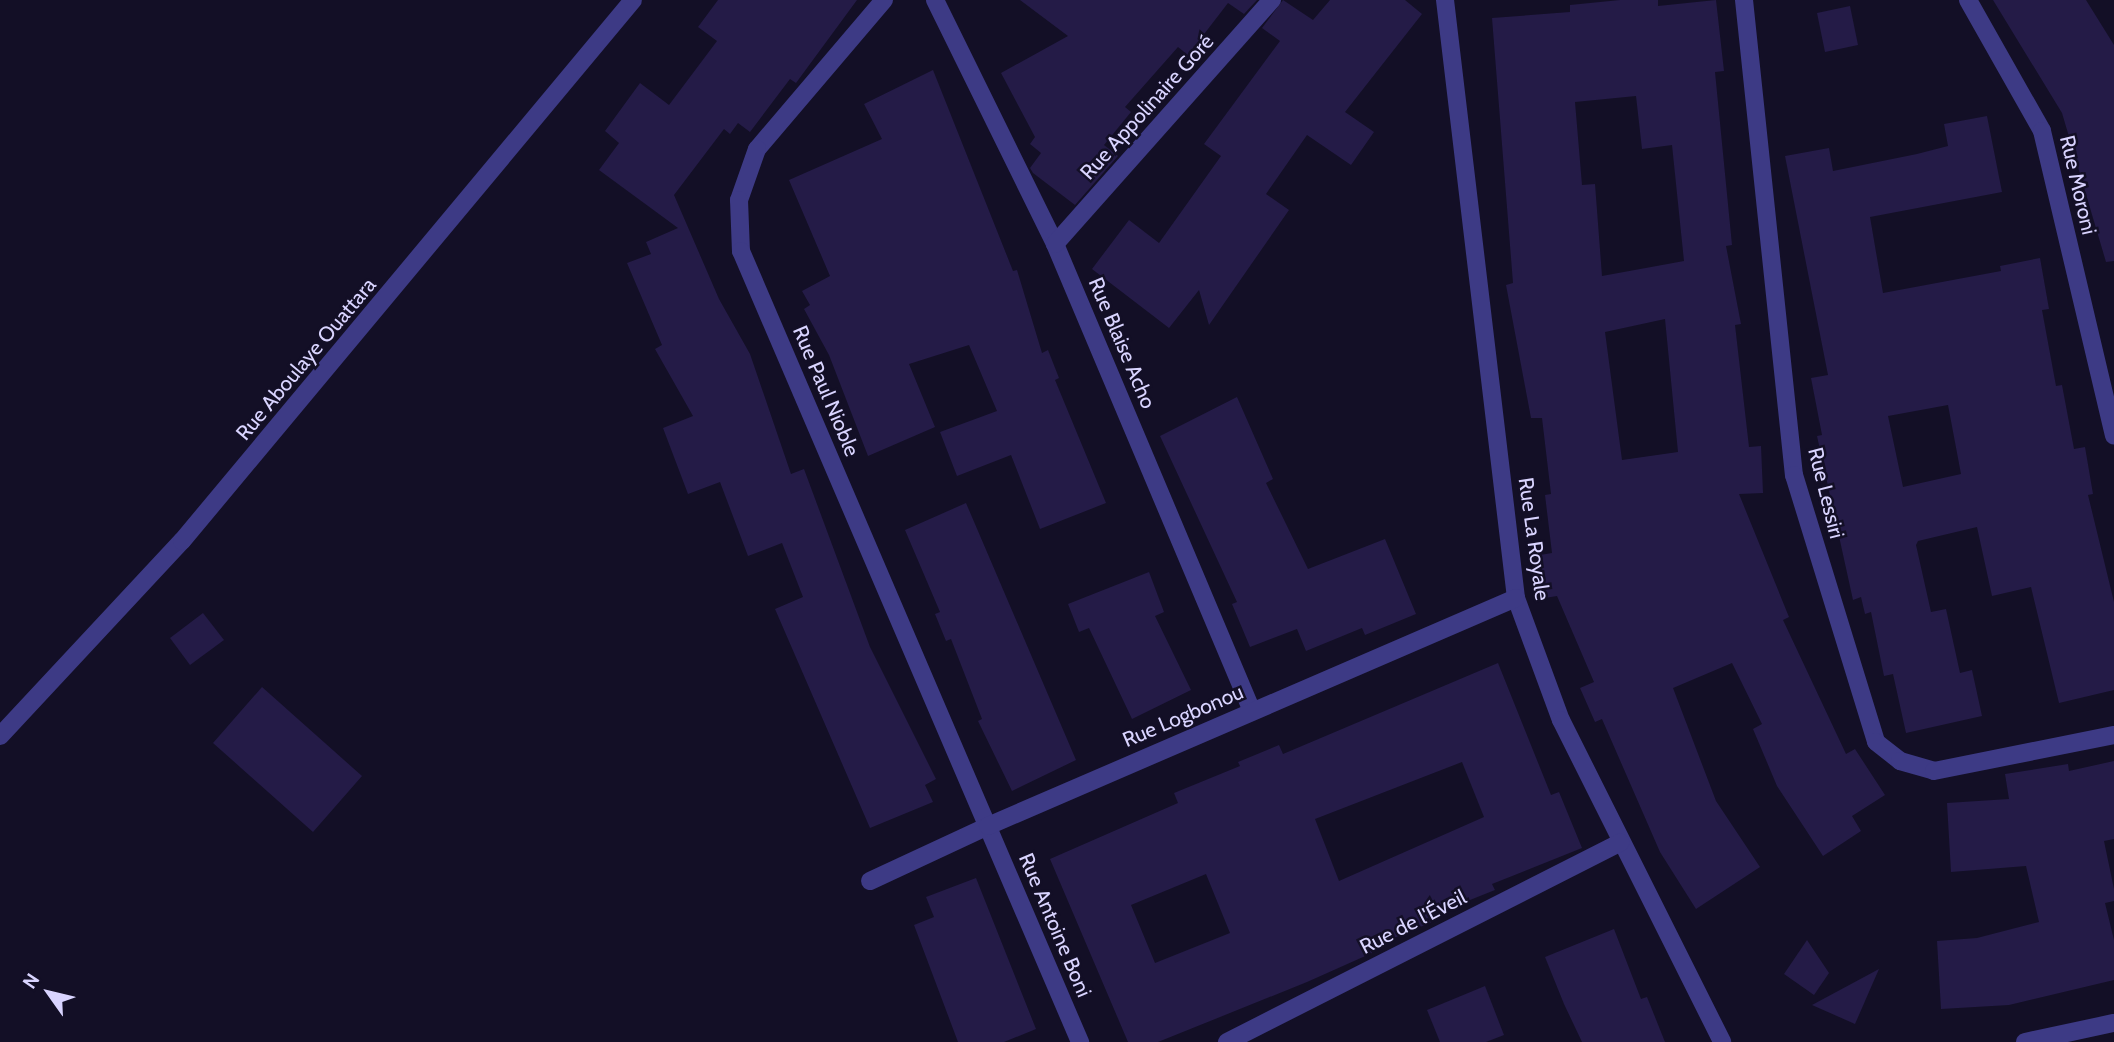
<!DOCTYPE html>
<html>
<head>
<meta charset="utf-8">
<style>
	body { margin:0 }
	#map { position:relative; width:2114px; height:1042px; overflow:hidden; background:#130f26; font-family:Cabin,sans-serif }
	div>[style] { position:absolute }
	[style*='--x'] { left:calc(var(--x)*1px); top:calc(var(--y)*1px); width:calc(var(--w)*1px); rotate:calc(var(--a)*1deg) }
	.building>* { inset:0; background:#241b47 }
	.minor>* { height:18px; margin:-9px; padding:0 9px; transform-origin:9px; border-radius:9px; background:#3d3a85 }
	span { translate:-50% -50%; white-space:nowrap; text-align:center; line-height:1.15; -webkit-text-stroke:5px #130f26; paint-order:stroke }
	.street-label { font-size:21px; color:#d9d4ff }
	.north { position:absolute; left:14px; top:958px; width:70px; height:70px; -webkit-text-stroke:5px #130f26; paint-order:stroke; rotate:304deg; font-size:19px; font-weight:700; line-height:28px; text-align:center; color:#d9d4ff }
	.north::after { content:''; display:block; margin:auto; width:24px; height:32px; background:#d9d4ff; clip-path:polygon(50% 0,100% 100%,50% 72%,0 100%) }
</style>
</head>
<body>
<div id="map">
	<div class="building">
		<div style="clip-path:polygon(718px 0,857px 0,796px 83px,790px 79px,750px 132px,738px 123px,730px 134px,724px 129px,674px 195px,719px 299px,750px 354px,791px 474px,804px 469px,870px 647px,936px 779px,925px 785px,933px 802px,870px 828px,775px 609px,803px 597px,782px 543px,748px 556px,720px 482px,688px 494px,663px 428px,693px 416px,655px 349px,662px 345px,627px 263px,651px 254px,646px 242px,678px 228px,599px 170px,619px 143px,605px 131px,640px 83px,669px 105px,717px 41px,698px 27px)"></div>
		<div style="clip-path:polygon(1020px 0,1257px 0,1244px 14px,1228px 3px,1188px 55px,1178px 47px,1125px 107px,1131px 112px,1104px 145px,1118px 156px,1075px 205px,1033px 173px,1030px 168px,1041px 153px,1030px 144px,1035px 137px,1001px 73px,1068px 36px)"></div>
		<div style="clip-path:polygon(1283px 0,1313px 20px,1330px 0,1405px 0,1422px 14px,1345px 112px,1374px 132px,1351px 165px,1307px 135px,1266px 194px,1289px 210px,1209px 325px,1199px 290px,1169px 328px,1092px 269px,1129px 220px,1159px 243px,1221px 156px,1204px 144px,1280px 41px,1262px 28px)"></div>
		<div style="clip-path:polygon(evenodd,1620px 0,1658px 0,1658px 6px,1716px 0,1724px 71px,1715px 72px,1732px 245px,1726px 246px,1741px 324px,1735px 325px,1749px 447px,1761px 446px,1763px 493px,1739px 494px,1789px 617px,1783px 620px,1846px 754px,1855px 749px,1885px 795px,1852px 816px,1861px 831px,1823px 856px,1777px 786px,1753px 729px,1762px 724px,1732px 663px,1673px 688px,1716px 801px,1760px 867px,1696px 909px,1660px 852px,1602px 719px,1595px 722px,1580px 688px,1594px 682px,1557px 596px,1545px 598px,1540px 555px,1552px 553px,1545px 495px,1551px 494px,1542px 418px,1531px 418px,1506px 285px,1513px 283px,1492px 18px,1570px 12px,1570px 5px,1620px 0,1636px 96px,1642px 149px,1672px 145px,1684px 261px,1602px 276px,1595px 184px,1582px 185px,1575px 102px,1636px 96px,1620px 0,1665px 319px,1678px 452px,1622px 460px,1605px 332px,1665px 319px)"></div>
		<div style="clip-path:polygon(1993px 0,2086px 0,2114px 45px,2114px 261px,2106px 262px,2062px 113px)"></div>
		<div style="clip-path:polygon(1850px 6px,1858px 45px,1825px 52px,1817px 13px)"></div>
		<div style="clip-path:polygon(933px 70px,1013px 271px,1017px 270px,1042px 353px,1048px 350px,1059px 378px,1055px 380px,1106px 503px,1040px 529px,1011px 455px,957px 476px,940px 432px,997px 411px,969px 345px,909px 364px,935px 427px,868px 456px,829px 355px,804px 309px,810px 305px,802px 291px,830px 276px,789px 180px,882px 139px,864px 104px)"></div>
		<div style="clip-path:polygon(evenodd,1987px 116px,2002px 192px,1870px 217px,1883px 293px,2001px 271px,2000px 266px,2040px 258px,2049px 309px,2042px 310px,2056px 386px,2062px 385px,2074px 449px,2085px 447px,2093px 494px,2088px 495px,2114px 602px,2114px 690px,2059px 703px,2031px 587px,1992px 596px,1977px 527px,1918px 541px,1916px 545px,1931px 612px,1946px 609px,1960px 673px,1972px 670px,1982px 716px,1906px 733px,1893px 674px,1884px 676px,1871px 612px,1865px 614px,1861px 597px,1853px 600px,1817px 436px,1822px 435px,1811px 378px,1828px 375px,1785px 156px,1829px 148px,1833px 171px,1917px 154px,1948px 146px,1944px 124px,1987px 116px,1948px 405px,1961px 474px,1903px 487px,1888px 416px,1948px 405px)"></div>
		<div style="clip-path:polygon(1237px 397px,1273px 479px,1266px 483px,1308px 569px,1385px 539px,1416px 614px,1365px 635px,1362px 628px,1306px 651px,1297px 629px,1250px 647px,1232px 604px,1237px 602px,1160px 436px)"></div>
		<div style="clip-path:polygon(966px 503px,1076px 760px,1012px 791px,978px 721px,982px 719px,951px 639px,946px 641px,935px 614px,940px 612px,905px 530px)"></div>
		<div style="clip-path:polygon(1149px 572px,1164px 612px,1155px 616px,1191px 690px,1132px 719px,1089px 628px,1079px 632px,1068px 604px)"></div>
		<div style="clip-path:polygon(203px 613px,224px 640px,190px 665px,170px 638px)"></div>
		<div style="clip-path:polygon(evenodd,1498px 663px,1551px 795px,1559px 792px,1582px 848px,1492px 884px,1495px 890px,1430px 916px,1432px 922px,1370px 948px,1372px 953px,1307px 982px,1158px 1042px,1128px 1042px,1050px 859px,1178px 803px,1174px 793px,1240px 766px,1238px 762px,1279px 745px,1283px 754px,1498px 663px,1462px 762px,1484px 817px,1339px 881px,1315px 819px,1462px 762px,1498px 663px,1206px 874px,1230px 933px,1155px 963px,1131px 905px,1206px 874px)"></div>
		<div style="clip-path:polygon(262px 687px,362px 776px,313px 832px,213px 743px)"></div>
		<div style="clip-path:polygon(2114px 761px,2114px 839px,2104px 841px,2114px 889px,2114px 901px,2105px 903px,2114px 940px,2114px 980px,2009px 1005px,1941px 1009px,1937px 941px,1977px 938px,2039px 922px,2026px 866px,1951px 872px,1947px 803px,2009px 799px,2005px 774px,2068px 764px,2069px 771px)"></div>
		<div style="clip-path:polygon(976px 878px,1036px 1029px,1004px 1042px,958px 1042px,914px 925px,934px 917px,926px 897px)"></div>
		<div style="clip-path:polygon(1614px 929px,1641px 999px,1647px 997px,1665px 1042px,1582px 1042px,1564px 1004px,1545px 957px)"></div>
		<div style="clip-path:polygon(1807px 940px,1829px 973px,1814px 995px,1784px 974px)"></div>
		<div style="clip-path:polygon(1879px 969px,1855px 1024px,1812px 1005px)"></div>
		<div style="clip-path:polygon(1485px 986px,1504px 1035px,1486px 1042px,1440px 1042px,1427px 1010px)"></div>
	</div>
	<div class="minor">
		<div style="--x:884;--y:0;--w:196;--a:130.4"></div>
		<div style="--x:757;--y:149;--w:54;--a:109.4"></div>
		<div style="--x:739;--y:200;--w:51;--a:87.8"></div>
		<div style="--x:741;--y:251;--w:861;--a:66.8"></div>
		<div style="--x:935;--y:0;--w:272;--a:63.8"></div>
		<div style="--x:1055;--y:244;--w:507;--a:67.13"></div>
		<div style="--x:1445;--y:0;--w:602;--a:83.23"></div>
		<div style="--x:1516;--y:598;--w:130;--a:69.8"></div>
		<div style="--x:1561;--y:720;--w:360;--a:63.4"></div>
		<div style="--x:1744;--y:0;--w:478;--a:84"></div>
		<div style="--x:1794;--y:475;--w:279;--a:72.9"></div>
		<div style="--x:1876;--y:742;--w:31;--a:38"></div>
		<div style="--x:1900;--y:761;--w:35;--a:16"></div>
		<div style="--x:1934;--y:771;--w:184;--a:-11.3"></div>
		<div style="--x:1968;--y:0;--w:150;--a:60.5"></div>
		<div style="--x:2042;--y:131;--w:313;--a:76.7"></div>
		<div style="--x:1055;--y:244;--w:327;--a:-48.4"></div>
		<div style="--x:0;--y:736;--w:267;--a:-47"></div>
		<div style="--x:182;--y:541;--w:704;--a:-50.18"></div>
		<div style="--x:870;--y:881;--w:130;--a:-25"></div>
		<div style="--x:988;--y:826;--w:575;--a:-23.36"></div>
		<div style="--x:1227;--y:1042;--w:441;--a:-26.9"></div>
		<div style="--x:2025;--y:1042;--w:91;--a:-12.1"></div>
	</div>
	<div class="street-label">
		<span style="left:1147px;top:107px;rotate:-48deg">Rue Appolinaire Goré</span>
		<span style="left:2078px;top:185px;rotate:77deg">Rue Moroni</span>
		<span style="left:1122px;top:343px;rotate:67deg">Rue Blaise Acho</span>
		<span style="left:306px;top:359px;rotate:-50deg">Rue Aboulaye Ouattara</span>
		<span style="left:826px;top:391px;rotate:67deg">Rue Paul Nioble</span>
		<span style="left:1826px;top:493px;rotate:76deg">Rue Lessiri</span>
		<span style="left:1534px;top:539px;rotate:82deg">Rue La Royale</span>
		<span style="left:1183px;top:716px;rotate:-23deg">Rue Logbonou</span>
		<span style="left:1413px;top:922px;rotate:-27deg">Rue de l'Éveil</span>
		<span style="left:1055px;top:925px;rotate:67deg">Rue Antoine Boni</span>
	</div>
	<div class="north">N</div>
</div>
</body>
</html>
